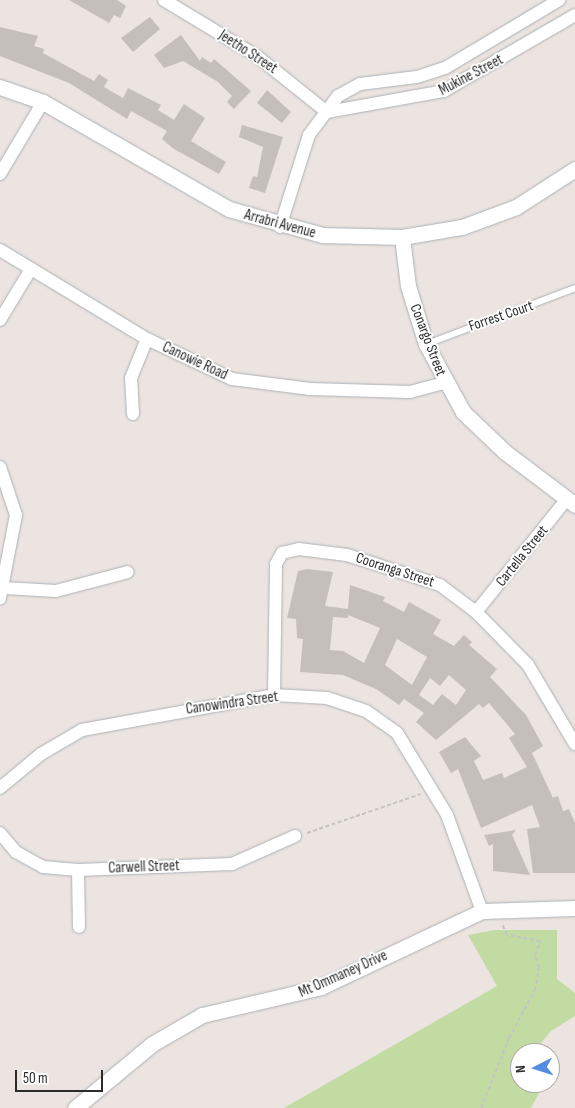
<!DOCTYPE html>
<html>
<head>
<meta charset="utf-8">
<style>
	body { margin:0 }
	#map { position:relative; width:575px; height:1108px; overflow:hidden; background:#ebe4e0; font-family:"Sofia Sans Condensed",sans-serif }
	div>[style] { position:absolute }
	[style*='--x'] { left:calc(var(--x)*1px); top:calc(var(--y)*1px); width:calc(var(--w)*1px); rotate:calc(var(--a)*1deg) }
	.green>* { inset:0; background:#c1dba3 }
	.building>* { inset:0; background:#c4bfbb }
	.path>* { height:2px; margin-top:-1px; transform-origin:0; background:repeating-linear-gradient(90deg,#c4c4c4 0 4px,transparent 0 6.5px) }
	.roads { filter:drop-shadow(0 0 1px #acb0b6) drop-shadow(0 0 1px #acb0b6) }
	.service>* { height:6px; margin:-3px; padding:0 3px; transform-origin:3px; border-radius:3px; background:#fff }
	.minor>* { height:12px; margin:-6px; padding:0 6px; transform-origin:6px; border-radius:6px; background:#fff }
	.tertiary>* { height:15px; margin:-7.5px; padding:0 7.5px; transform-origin:7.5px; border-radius:7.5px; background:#fff }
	span { translate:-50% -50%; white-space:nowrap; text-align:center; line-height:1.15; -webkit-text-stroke:4px #fff; paint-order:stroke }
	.street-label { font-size:15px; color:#2b2b2b }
	.north { position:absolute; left:510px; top:1043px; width:50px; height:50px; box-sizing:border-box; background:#fff; border:1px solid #aaa; border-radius:50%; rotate:265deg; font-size:14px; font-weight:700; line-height:20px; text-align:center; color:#2b2b2b }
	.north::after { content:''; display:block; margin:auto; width:18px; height:22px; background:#548be3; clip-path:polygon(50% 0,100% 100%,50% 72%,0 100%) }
	.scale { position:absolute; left:15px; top:1070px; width:88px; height:22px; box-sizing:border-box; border:2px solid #2b2b2b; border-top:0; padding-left:6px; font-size:15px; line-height:18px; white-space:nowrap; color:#2b2b2b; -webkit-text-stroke:4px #fff; paint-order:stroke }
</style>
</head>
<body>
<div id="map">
	<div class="green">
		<div style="clip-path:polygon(495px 930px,557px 930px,557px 979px,575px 993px,575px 1016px,551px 1031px,536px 1049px,539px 1053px,520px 1053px,520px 1083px,544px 1083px,531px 1108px,284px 1108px,497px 986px,468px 935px)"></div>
	</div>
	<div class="building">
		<div style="clip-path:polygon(69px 0,117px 0,126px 6px,120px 18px,114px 15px,109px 23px)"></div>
		<div style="clip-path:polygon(150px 17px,160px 29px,133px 52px,121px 38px)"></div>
		<div style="clip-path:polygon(0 27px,38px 36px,34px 46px,44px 49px,43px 53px,94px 81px,99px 74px,108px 80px,104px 87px,123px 98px,128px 88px,161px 105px,158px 110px,174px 120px,184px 104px,205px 118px,191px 141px,226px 162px,219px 174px,174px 149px,162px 139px,167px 131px,131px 111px,127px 119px,69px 83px,0 56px)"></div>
		<div style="clip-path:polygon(181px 35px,200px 61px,202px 57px,211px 63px,214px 59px,251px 91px,234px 109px,227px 102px,232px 96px,218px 82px,183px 61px,164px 68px,154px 55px)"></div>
		<div style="clip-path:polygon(267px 90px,291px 112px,282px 123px,257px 103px)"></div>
		<div style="clip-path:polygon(242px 125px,283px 137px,265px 193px,249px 188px,253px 176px,257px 177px,263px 147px,239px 137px)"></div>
		<div style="clip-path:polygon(evenodd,307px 569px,333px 572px,325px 606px,348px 609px,350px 585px,385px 597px,383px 601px,404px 612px,409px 602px,441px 620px,433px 634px,454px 646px,464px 635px,472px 642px,469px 645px,497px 669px,490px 677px,526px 715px,543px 746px,532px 753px,553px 798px,558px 796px,563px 811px,569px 809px,575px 823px,575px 873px,533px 873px,527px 829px,540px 827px,532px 805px,481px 828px,458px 769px,451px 773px,439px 752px,465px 737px,481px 756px,474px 761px,483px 780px,502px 773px,504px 778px,527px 767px,509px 738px,515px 734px,489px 703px,483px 708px,479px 704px,436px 740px,416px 722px,424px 713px,404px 699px,399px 705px,376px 689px,343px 675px,300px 672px,303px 639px,297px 638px,296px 619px,287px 618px,298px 571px,307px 569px,348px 610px,348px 615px,380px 628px,364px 663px,343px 651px,330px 650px,333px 617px,348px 618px,348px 610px,307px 569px,397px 639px,427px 657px,412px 685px,385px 665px,397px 639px,307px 569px,449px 675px,466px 690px,456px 705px,442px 694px,433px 705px,419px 695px,430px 678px,440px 686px,449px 675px)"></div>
		<div style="clip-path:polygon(516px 830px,512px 835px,530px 875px,493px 871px,493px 844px,489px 846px,484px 835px)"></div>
	</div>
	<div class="path">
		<div style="--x:307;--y:833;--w:120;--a:-18.9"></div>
		<div style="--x:481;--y:1108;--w:75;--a:-68.2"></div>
		<div style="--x:509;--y:1038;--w:55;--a:-61.6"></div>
		<div style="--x:535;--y:990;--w:23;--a:-80"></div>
		<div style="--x:539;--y:967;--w:13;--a:-108"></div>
		<div style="--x:535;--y:955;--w:15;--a:-70"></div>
		<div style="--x:540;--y:941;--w:34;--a:-170"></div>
		<div style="--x:507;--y:935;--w:12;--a:-114"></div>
	</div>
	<div class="roads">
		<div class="service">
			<div style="--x:427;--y:344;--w:158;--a:-20.7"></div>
		</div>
		<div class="minor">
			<div style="--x:164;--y:0;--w:110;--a:31.2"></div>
			<div style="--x:258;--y:57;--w:88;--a:38.6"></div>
			<div style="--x:327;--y:112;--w:119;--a:-10.2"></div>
			<div style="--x:444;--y:91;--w:151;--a:-30.1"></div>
			<div style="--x:0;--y:174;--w:84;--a:-59.2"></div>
			<div style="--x:280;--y:227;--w:96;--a:-72.5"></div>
			<div style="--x:309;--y:135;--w:49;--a:-53.4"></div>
			<div style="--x:338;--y:96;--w:25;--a:-29"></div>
			<div style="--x:360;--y:84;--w:57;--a:-7"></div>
			<div style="--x:417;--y:77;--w:29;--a:-18"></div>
			<div style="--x:445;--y:68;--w:133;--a:-30.8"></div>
			<div style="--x:0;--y:250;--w:172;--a:31.2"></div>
			<div style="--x:147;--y:339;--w:94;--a:25.2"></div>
			<div style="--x:232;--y:379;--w:79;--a:7.3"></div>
			<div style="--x:310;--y:389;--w:100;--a:1.7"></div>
			<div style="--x:410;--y:392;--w:35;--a:-15"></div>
			<div style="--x:0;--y:320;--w:60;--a:-58.7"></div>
			<div style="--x:133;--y:414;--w:36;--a:-93"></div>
			<div style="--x:131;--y:378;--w:42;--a:-67.7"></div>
			<div style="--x:0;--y:467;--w:51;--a:71.6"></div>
			<div style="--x:16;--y:515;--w:85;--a:100.9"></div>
			<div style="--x:4;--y:588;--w:52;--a:3.3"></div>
			<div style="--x:56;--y:591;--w:74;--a:-14.8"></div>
			<div style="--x:476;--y:612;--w:145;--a:-51.2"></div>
			<div style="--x:274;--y:695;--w:131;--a:-89.1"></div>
			<div style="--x:276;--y:564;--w:13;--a:-61"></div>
			<div style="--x:282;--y:553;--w:17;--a:-13"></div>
			<div style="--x:299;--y:549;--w:48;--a:7.1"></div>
			<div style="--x:347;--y:555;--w:98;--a:17.9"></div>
			<div style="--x:440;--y:585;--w:45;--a:36.9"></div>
			<div style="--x:476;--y:612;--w:74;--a:45.5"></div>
			<div style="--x:528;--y:665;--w:92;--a:59.3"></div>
			<div style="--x:0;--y:788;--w:53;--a:-39.7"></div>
			<div style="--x:41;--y:754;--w:48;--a:-30.3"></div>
			<div style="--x:82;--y:730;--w:195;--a:-10.3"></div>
			<div style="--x:274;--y:695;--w:53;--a:3.2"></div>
			<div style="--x:327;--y:698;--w:41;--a:18.4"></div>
			<div style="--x:366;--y:711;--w:38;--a:35"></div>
			<div style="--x:397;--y:733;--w:96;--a:58.6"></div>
			<div style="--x:447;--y:815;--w:102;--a:70"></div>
			<div style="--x:0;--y:833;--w:25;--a:50"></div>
			<div style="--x:16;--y:852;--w:31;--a:29"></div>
			<div style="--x:43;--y:867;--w:35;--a:5"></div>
			<div style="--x:78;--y:870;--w:154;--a:-2.2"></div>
			<div style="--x:232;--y:864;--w:69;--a:-24"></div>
			<div style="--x:78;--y:870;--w:57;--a:89"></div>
		</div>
		<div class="tertiary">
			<div style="--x:0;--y:87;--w:46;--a:19.2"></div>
			<div style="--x:43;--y:102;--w:215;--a:29.9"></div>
			<div style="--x:229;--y:209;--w:97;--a:15.6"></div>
			<div style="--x:322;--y:235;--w:80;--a:1.4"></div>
			<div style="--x:402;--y:237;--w:61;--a:-9.5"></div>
			<div style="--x:462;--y:227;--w:58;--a:-20.3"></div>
			<div style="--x:516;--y:207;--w:70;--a:-32.8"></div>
			<div style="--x:402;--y:237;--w:49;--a:83"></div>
			<div style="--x:408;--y:286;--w:61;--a:72.8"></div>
			<div style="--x:426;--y:344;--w:77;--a:61.4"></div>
			<div style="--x:463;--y:412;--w:58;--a:43.6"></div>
			<div style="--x:505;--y:452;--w:88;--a:37.1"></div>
			<div style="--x:75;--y:1108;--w:100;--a:-39.7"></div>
			<div style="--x:152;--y:1044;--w:58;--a:-30.1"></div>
			<div style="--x:202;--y:1015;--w:122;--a:-13.2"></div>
			<div style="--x:321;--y:987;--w:178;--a:-25.3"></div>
			<div style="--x:482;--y:911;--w:93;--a:-1.8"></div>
		</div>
	</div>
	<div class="street-label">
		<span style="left:248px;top:52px;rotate:33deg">Jeetho Street</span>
		<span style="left:471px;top:75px;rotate:-28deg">Mukine Street</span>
		<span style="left:280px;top:224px;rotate:15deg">Arrabri Avenue</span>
		<span style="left:501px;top:316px;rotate:-19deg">Forrest Court</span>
		<span style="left:428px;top:340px;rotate:69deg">Conargo Street</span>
		<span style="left:195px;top:361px;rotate:25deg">Canowie Road</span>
		<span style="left:522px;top:556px;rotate:-51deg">Cartella Street</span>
		<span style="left:395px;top:570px;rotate:18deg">Cooranga Street</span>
		<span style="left:232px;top:703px;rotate:-8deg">Canowindra Street</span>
		<span style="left:144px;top:867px;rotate:-2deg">Carwell Street</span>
		<span style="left:343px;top:974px;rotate:-24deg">Mt Ommaney Drive</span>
	</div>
	<div class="north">N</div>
	<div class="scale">50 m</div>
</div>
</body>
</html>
